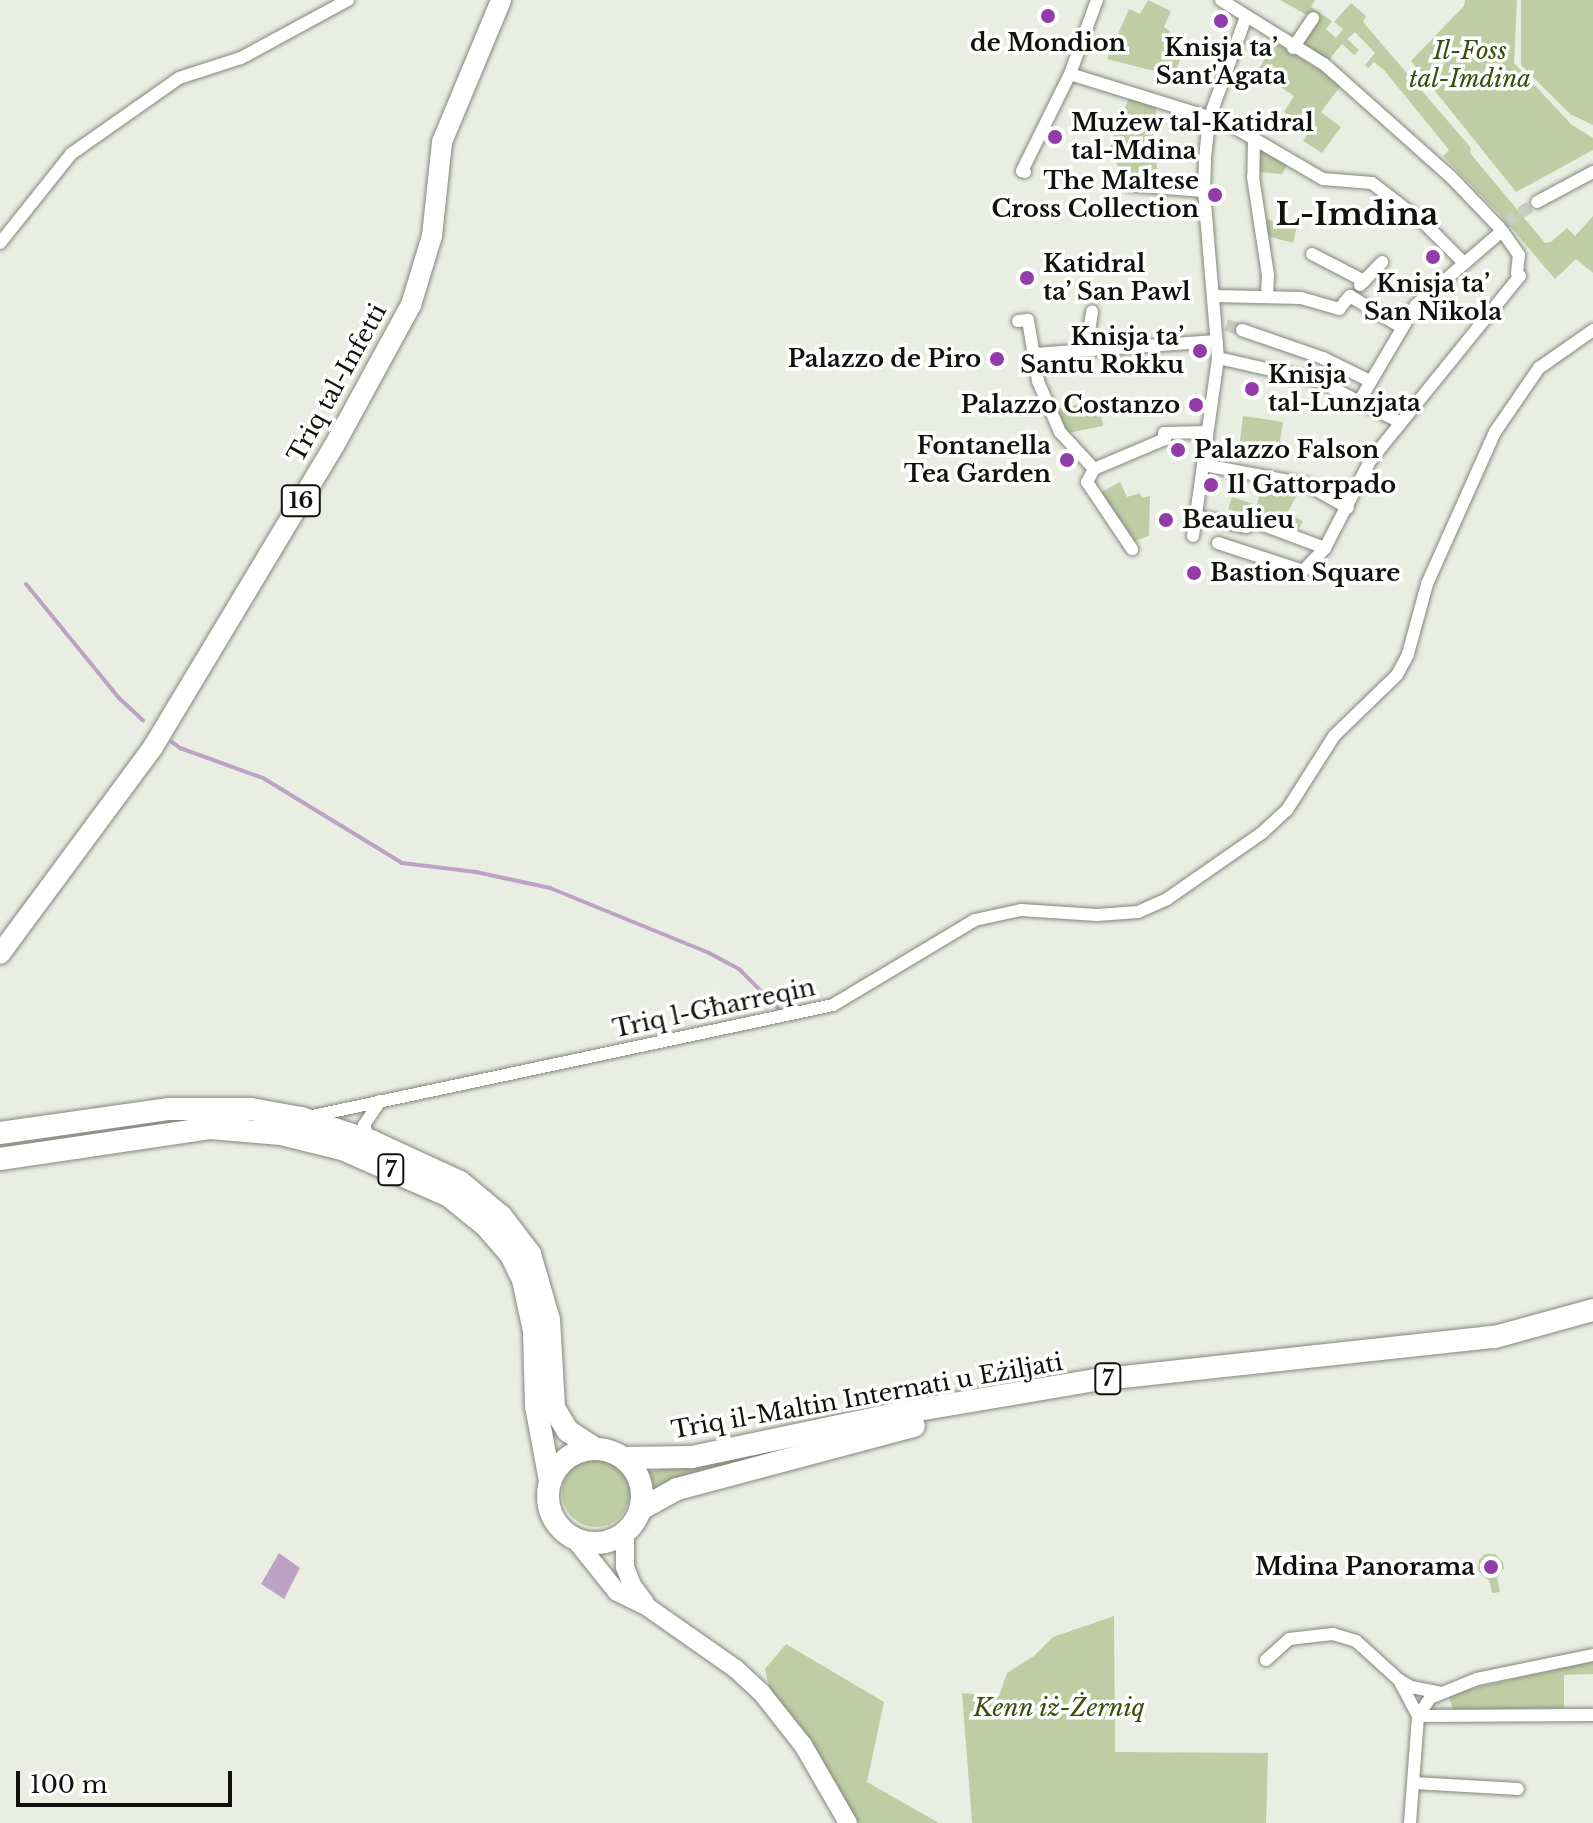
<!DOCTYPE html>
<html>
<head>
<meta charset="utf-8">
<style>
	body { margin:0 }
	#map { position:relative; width:1593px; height:1823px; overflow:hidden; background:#eaeee2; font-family:"Libre Baskerville",serif }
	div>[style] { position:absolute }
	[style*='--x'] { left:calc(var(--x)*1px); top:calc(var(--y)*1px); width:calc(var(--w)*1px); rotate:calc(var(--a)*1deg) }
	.green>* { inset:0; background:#bfcca4 }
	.round { border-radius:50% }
	.water>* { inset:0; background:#bda2c6 }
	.stream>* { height:4px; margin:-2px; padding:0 2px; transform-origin:2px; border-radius:2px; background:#bda2c6 }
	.street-tunnel>* { height:12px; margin-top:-6px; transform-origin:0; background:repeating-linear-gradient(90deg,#c9cdc2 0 12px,transparent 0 18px) }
	.roads { filter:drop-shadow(0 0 2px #83867c) drop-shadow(0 0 2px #83867c) }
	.street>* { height:12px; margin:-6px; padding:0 6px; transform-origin:6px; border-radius:6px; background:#fff }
	.secondary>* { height:18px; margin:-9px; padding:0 9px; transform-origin:9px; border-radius:9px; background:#fff }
	.primary>* { height:20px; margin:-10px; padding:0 10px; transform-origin:10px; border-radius:10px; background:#fff }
	.highway>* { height:22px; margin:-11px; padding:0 11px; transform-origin:11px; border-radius:11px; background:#fff }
	.highway>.ring { margin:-11px; padding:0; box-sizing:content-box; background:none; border:22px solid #fff; border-radius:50% }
	.dots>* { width:22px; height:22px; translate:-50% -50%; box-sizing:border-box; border:4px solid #fff; border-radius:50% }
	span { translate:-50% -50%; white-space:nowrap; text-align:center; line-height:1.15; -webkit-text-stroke:7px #fff; paint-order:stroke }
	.shield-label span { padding:2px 6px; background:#fff; border:2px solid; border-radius:6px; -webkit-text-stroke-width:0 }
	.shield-label { font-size:22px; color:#11120e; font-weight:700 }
	.poi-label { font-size:24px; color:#11120e; font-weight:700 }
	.left { translate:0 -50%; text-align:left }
	.right { translate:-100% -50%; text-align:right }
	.park-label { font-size:24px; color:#3c4c09; font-style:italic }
	.street-label { font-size:24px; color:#11120e }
	.district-label { font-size:32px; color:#11120e; font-weight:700 }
	.scale { position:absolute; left:16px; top:1771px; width:216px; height:36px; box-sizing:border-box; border:4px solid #11120e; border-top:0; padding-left:10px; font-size:24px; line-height:28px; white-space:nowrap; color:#11120e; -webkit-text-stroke:6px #fff; paint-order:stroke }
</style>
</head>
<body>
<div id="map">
	<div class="green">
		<div style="clip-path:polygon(1148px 0,1171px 11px,1164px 27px,1170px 31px,1163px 47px,1181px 57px,1174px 76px,1107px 59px,1129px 9px,1140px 14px)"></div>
		<div style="clip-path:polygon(1280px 0,1315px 0,1311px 7px,1332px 21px,1326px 29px,1336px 38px,1343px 29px,1334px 22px,1351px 3px,1366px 16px,1363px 22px,1471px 148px,1470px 153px,1545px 243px,1551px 242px,1567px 228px,1575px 236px,1593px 216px,1593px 273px,1576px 259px,1555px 279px,1504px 219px,1443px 156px,1449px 150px,1384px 70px,1374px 62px,1368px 68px,1365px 65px,1375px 53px,1355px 32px,1347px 39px,1359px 50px,1354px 55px,1342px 44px,1327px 62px,1299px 47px,1316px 20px)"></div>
		<div style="clip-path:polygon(1465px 0,1517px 0,1514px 63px,1572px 125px,1593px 138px,1593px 150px,1516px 192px,1411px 61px,1464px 6px)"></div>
		<div style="clip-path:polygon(1521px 0,1593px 0,1593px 125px,1570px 114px,1521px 65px)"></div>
		<div style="clip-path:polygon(1273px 41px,1342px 84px,1321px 112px,1341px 127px,1322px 153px,1303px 141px,1310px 130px,1284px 112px,1294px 96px,1269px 79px,1264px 87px,1254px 80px)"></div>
		<div style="clip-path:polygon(1129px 98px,1156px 106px,1157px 184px,1123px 182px,1110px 144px)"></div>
		<div style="clip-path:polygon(1258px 144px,1288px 163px,1282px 174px,1258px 172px)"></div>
		<div style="clip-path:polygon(1265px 219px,1297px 226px,1293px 243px,1267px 236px)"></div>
		<div style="clip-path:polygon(1099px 401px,1103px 426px,1067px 433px,1053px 409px)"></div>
		<div style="clip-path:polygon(1243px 416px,1283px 422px,1279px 446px,1240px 441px)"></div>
		<div style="clip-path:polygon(1263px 478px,1301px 488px,1287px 513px,1303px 521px,1297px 532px,1228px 509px,1232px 497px,1257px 505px)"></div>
		<div style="clip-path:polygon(1120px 482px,1127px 497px,1140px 493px,1142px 498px,1150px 496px,1149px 536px,1131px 542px,1098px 494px)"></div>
		<div style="clip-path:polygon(750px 1456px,750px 1463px,655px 1491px,648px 1471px)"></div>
		<div class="round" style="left:562px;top:1459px;width:68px;height:68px"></div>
		<div style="clip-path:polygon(1485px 1554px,1495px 1554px,1503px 1562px,1504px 1568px,1497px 1578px,1500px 1592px,1492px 1593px,1489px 1580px,1478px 1571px,1479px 1560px)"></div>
		<div style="clip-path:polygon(1114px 1616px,1115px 1752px,1268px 1753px,1266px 1823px,972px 1823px,962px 1693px,999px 1696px,1007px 1673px,1034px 1656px,1053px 1637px)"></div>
		<div style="clip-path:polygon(786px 1644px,884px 1702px,867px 1782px,939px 1823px,854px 1823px,809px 1741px,769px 1687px,765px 1669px)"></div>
		<div style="clip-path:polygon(1593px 1661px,1593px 1674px,1564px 1675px,1564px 1708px,1453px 1710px,1448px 1694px)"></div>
	</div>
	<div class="water">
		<div style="clip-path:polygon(279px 1553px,300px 1568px,284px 1599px,261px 1584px)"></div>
	</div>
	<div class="stream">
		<div style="--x:26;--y:584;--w:147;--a:50.8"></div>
		<div style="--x:119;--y:698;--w:33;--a:43"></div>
		<div style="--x:172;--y:742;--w:10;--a:37"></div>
		<div style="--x:180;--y:748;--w:88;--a:19.9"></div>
		<div style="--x:263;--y:778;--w:163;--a:31.4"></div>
		<div style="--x:402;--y:863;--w:75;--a:6.9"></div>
		<div style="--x:476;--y:872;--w:76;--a:12.2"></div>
		<div style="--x:550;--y:888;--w:172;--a:22.2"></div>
		<div style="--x:709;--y:953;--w:34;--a:28"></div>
		<div style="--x:739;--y:969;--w:57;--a:45"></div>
	</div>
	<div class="street-tunnel">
		<div style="--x:1505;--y:223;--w:38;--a:-33"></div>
		<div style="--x:1226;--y:325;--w:17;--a:17"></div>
	</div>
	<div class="roads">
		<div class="street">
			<div style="--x:1221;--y:0;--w:121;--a:31.9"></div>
			<div style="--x:1324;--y:64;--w:170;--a:41.7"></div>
			<div style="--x:1451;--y:177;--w:69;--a:46.2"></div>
			<div style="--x:1293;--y:48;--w:36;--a:-56"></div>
			<div style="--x:1070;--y:74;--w:162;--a:17.2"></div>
			<div style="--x:1225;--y:122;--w:113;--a:30.2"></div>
			<div style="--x:1323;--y:179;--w:49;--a:4.7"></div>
			<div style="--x:1372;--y:183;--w:66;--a:37.6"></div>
			<div style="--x:1424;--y:223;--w:57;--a:45"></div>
			<div style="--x:1254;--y:138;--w:39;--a:91"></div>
			<div style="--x:1253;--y:177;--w:99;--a:81.3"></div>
			<div style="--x:1268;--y:275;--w:20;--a:93"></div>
			<div style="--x:1025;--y:172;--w:3;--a:-162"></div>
			<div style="--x:1022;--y:171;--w:108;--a:-63.7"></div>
			<div style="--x:1070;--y:74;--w:79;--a:-70"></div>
			<div style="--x:1128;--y:185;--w:76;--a:4.5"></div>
			<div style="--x:1537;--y:202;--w:64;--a:-28.2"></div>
			<div style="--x:0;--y:243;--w:114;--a:-51.4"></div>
			<div style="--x:71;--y:154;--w:132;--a:-35.1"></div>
			<div style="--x:179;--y:78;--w:65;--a:-17.9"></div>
			<div style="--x:241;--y:58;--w:122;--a:-28.5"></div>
			<div style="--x:1312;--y:254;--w:59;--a:27.4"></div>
			<div style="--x:1360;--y:285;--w:32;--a:-46"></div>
			<div style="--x:1215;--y:296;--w:86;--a:1.3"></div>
			<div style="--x:1301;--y:298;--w:40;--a:16"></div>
			<div style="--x:1339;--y:309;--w:17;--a:-50"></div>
			<div style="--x:1350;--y:296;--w:60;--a:31.3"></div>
			<div style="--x:1018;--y:321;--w:10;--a:-6"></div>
			<div style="--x:1028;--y:320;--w:62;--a:80.7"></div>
			<div style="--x:1038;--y:381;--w:56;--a:66.7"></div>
			<div style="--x:1060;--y:432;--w:50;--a:47.4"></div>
			<div style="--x:1094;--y:469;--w:15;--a:118"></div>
			<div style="--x:1087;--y:482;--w:81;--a:56.1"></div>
			<div style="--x:1242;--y:330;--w:86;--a:19.1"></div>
			<div style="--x:1323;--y:358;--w:52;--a:26.1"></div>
			<div style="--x:1086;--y:350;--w:39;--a:-81"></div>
			<div style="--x:1034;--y:354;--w:183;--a:-4.1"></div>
			<div style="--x:1218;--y:358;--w:100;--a:12.7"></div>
			<div style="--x:1316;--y:380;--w:94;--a:26.6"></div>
			<div style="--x:1360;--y:400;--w:110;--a:-59.5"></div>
			<div style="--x:1416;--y:305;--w:113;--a:-40.7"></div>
			<div style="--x:1502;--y:231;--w:5;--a:-127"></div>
			<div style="--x:1204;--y:465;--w:104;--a:10.6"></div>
			<div style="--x:1306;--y:484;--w:48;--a:29.7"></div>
			<div style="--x:1094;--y:469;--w:77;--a:-22.9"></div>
			<div style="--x:1165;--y:439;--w:6;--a:-99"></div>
			<div style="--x:1164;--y:433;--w:43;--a:-1.3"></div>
			<div style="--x:1196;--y:516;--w:51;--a:12.4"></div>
			<div style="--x:1246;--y:527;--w:10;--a:-29"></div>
			<div style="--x:1255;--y:522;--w:75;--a:20.4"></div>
			<div style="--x:1193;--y:536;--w:180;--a:-82"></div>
			<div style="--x:1218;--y:358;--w:168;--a:-94.8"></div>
			<div style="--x:1204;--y:191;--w:33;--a:-88"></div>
			<div style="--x:1205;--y:158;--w:39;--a:-84"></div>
			<div style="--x:1209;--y:119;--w:109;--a:-70.1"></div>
			<div style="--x:1218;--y:543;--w:89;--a:18.2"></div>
			<div style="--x:1303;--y:571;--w:32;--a:-46"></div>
			<div style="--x:1325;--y:548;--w:98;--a:-62.7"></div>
			<div style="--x:1370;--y:461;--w:238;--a:-51"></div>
			<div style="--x:1520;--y:276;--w:4;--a:-135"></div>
			<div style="--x:1517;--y:273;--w:18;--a:-84"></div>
			<div style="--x:1519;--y:255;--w:29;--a:-125"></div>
			<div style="--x:308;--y:1117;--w:537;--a:-12.04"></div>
			<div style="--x:833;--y:1005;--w:165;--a:-30.9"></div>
			<div style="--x:975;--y:920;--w:47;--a:-12.3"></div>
			<div style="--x:1021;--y:910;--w:76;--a:3.8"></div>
			<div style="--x:1097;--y:915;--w:41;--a:-4.2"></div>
			<div style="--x:1138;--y:912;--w:32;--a:-24"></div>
			<div style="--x:1167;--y:899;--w:116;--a:-34.8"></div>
			<div style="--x:1262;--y:833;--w:34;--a:-43"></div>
			<div style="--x:1287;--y:810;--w:88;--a:-57.6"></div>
			<div style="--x:1334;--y:736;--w:88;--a:-44.1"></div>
			<div style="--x:1397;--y:675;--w:24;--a:-62"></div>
			<div style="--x:1408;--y:654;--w:73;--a:-74.8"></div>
			<div style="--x:1427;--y:584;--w:167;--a:-65.9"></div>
			<div style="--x:1495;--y:432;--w:78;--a:-55.5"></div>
			<div style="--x:1539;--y:368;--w:66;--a:-35.1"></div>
			<div style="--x:369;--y:1139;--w:15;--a:-110"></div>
			<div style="--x:364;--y:1125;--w:29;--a:-56"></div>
			<div style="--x:1266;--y:1660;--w:31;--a:-42"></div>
			<div style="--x:1289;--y:1639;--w:44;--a:-6.5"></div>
			<div style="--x:1333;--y:1634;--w:24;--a:17"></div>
			<div style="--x:1356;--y:1641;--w:58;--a:42.2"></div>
			<div style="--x:1399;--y:1680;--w:41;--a:62.2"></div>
			<div style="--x:1399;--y:1680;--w:14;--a:30"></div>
			<div style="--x:1411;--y:1687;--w:31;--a:11"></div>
			<div style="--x:1418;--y:1716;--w:22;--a:-56"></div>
			<div style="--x:1430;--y:1698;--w:51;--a:-22"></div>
			<div style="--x:1477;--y:1679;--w:118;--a:-11.7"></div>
			<div style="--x:1418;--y:1716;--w:175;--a:-0.3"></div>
			<div style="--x:1414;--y:1783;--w:104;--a:3.3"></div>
			<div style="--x:1410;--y:1823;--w:107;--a:-85.7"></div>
		</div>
		<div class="secondary">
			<div style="--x:625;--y:1533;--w:34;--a:90"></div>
			<div style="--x:625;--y:1567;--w:19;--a:69"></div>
			<div style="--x:632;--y:1585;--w:22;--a:54"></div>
			<div style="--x:573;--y:1537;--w:70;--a:51.3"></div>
			<div style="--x:617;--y:1592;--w:32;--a:26"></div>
			<div style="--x:646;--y:1606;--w:110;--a:35"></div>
			<div style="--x:736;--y:1669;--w:34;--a:43"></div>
			<div style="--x:761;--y:1692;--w:68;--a:51.6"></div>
			<div style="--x:803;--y:1745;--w:90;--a:60"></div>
		</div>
		<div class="primary">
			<div style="--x:0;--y:954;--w:257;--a:-53.5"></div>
			<div style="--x:153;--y:747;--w:351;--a:-59"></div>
			<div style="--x:334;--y:446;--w:161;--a:-61.4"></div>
			<div style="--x:411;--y:305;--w:72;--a:-73.1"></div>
			<div style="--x:432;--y:236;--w:95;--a:-83.9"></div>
			<div style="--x:442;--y:142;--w:154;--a:-67.4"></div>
		</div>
		<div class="highway">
			<div style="--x:0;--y:1133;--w:171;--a:-8.1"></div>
			<div style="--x:169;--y:1109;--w:82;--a:0"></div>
			<div style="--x:251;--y:1109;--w:51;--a:10.2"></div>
			<div style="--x:301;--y:1118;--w:74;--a:18.2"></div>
			<div style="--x:371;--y:1141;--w:98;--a:24.7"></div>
			<div style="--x:460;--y:1182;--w:53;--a:39.7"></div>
			<div style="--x:501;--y:1216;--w:48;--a:52.7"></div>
			<div style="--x:530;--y:1254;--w:69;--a:73.9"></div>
			<div style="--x:549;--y:1320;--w:88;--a:86.7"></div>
			<div style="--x:554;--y:1408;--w:27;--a:59"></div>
			<div style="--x:568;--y:1431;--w:31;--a:33"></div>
			<div style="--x:0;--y:1159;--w:212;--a:-8.4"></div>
			<div style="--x:210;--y:1128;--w:71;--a:4.8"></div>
			<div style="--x:281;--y:1134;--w:63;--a:13.8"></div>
			<div style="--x:342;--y:1149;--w:117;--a:23.7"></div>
			<div style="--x:449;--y:1196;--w:48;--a:39"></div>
			<div style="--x:486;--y:1226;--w:38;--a:49"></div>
			<div style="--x:511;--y:1255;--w:28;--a:64"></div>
			<div style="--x:523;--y:1280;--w:52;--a:77.8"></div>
			<div style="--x:534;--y:1331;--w:75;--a:88.5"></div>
			<div style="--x:536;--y:1406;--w:76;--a:79.4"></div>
			<div class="ring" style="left:548px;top:1449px;width:72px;height:72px"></div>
			<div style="--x:624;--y:1458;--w:68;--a:-0.8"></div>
			<div style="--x:692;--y:1457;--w:213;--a:-11.9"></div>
			<div style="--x:900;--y:1413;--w:199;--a:-9.6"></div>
			<div style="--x:1096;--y:1380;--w:401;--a:-6.2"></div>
			<div style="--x:1495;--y:1337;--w:102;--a:-15.4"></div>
			<div style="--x:641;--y:1509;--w:41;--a:-29.1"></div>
			<div style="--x:677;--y:1489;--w:245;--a:-14.9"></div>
		</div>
	</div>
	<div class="dots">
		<div style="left:1048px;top:16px;background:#923caa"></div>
		<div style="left:1221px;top:21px;background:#923caa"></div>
		<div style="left:1055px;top:137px;background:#923caa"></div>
		<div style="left:1215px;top:195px;background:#923caa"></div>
		<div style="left:1433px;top:257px;background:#923caa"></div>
		<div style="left:1027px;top:278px;background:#923caa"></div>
		<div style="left:1200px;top:351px;background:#923caa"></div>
		<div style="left:997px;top:359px;background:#923caa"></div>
		<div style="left:1252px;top:389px;background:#923caa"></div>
		<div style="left:1196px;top:405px;background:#923caa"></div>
		<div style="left:1178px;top:450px;background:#923caa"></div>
		<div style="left:1067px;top:460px;background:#923caa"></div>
		<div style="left:1211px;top:485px;background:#923caa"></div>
		<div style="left:1166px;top:520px;background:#923caa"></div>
		<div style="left:1194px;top:573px;background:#923caa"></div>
		<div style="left:1491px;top:1567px;background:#923caa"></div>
	</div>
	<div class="shield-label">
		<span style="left:301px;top:501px">16</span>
		<span style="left:391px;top:1170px">7</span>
		<span style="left:1108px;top:1379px">7</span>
	</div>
	<div class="poi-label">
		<span style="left:1048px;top:43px">de Mondion</span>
		<span style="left:1221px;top:62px">Knisja ta’<br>Sant'Agata</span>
		<span class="left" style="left:1071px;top:137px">Mużew tal-Katidral<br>tal-Mdina</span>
		<span class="right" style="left:1199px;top:195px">The Maltese<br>Cross Collection</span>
		<span class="left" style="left:1043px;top:278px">Katidral<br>ta’ San Pawl</span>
		<span style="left:1433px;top:298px">Knisja ta’<br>San Nikola</span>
		<span class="right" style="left:1184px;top:351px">Knisja ta’<br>Santu Rokku</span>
		<span class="right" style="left:981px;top:359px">Palazzo de Piro</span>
		<span class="left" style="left:1268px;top:389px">Knisja<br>tal-Lunzjata</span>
		<span class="right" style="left:1180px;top:405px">Palazzo Costanzo</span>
		<span class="right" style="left:1051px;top:460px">Fontanella<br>Tea Garden</span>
		<span class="left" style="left:1194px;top:450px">Palazzo Falson</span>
		<span class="left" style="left:1227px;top:485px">Il Gattorpado</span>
		<span class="left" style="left:1182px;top:520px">Beaulieu</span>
		<span class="left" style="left:1210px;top:573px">Bastion Square</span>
		<span class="right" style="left:1475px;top:1567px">Mdina Panorama</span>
	</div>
	<div class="park-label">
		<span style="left:1470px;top:65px">Il-Foss<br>tal-Imdina</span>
		<span style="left:1059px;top:1708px">Kenn iż-Żerniq</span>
	</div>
	<div class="street-label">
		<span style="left:337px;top:383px;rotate:-61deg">Triq tal-Infetti</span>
		<span style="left:714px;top:1008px;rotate:-12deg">Triq l-Għarreqin</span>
		<span style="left:867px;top:1396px;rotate:-10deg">Triq il-Maltin Internati u Eżiljati</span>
	</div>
	<div class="district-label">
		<span style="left:1357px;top:214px">L-Imdina</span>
	</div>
	<div class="scale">100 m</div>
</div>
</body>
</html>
